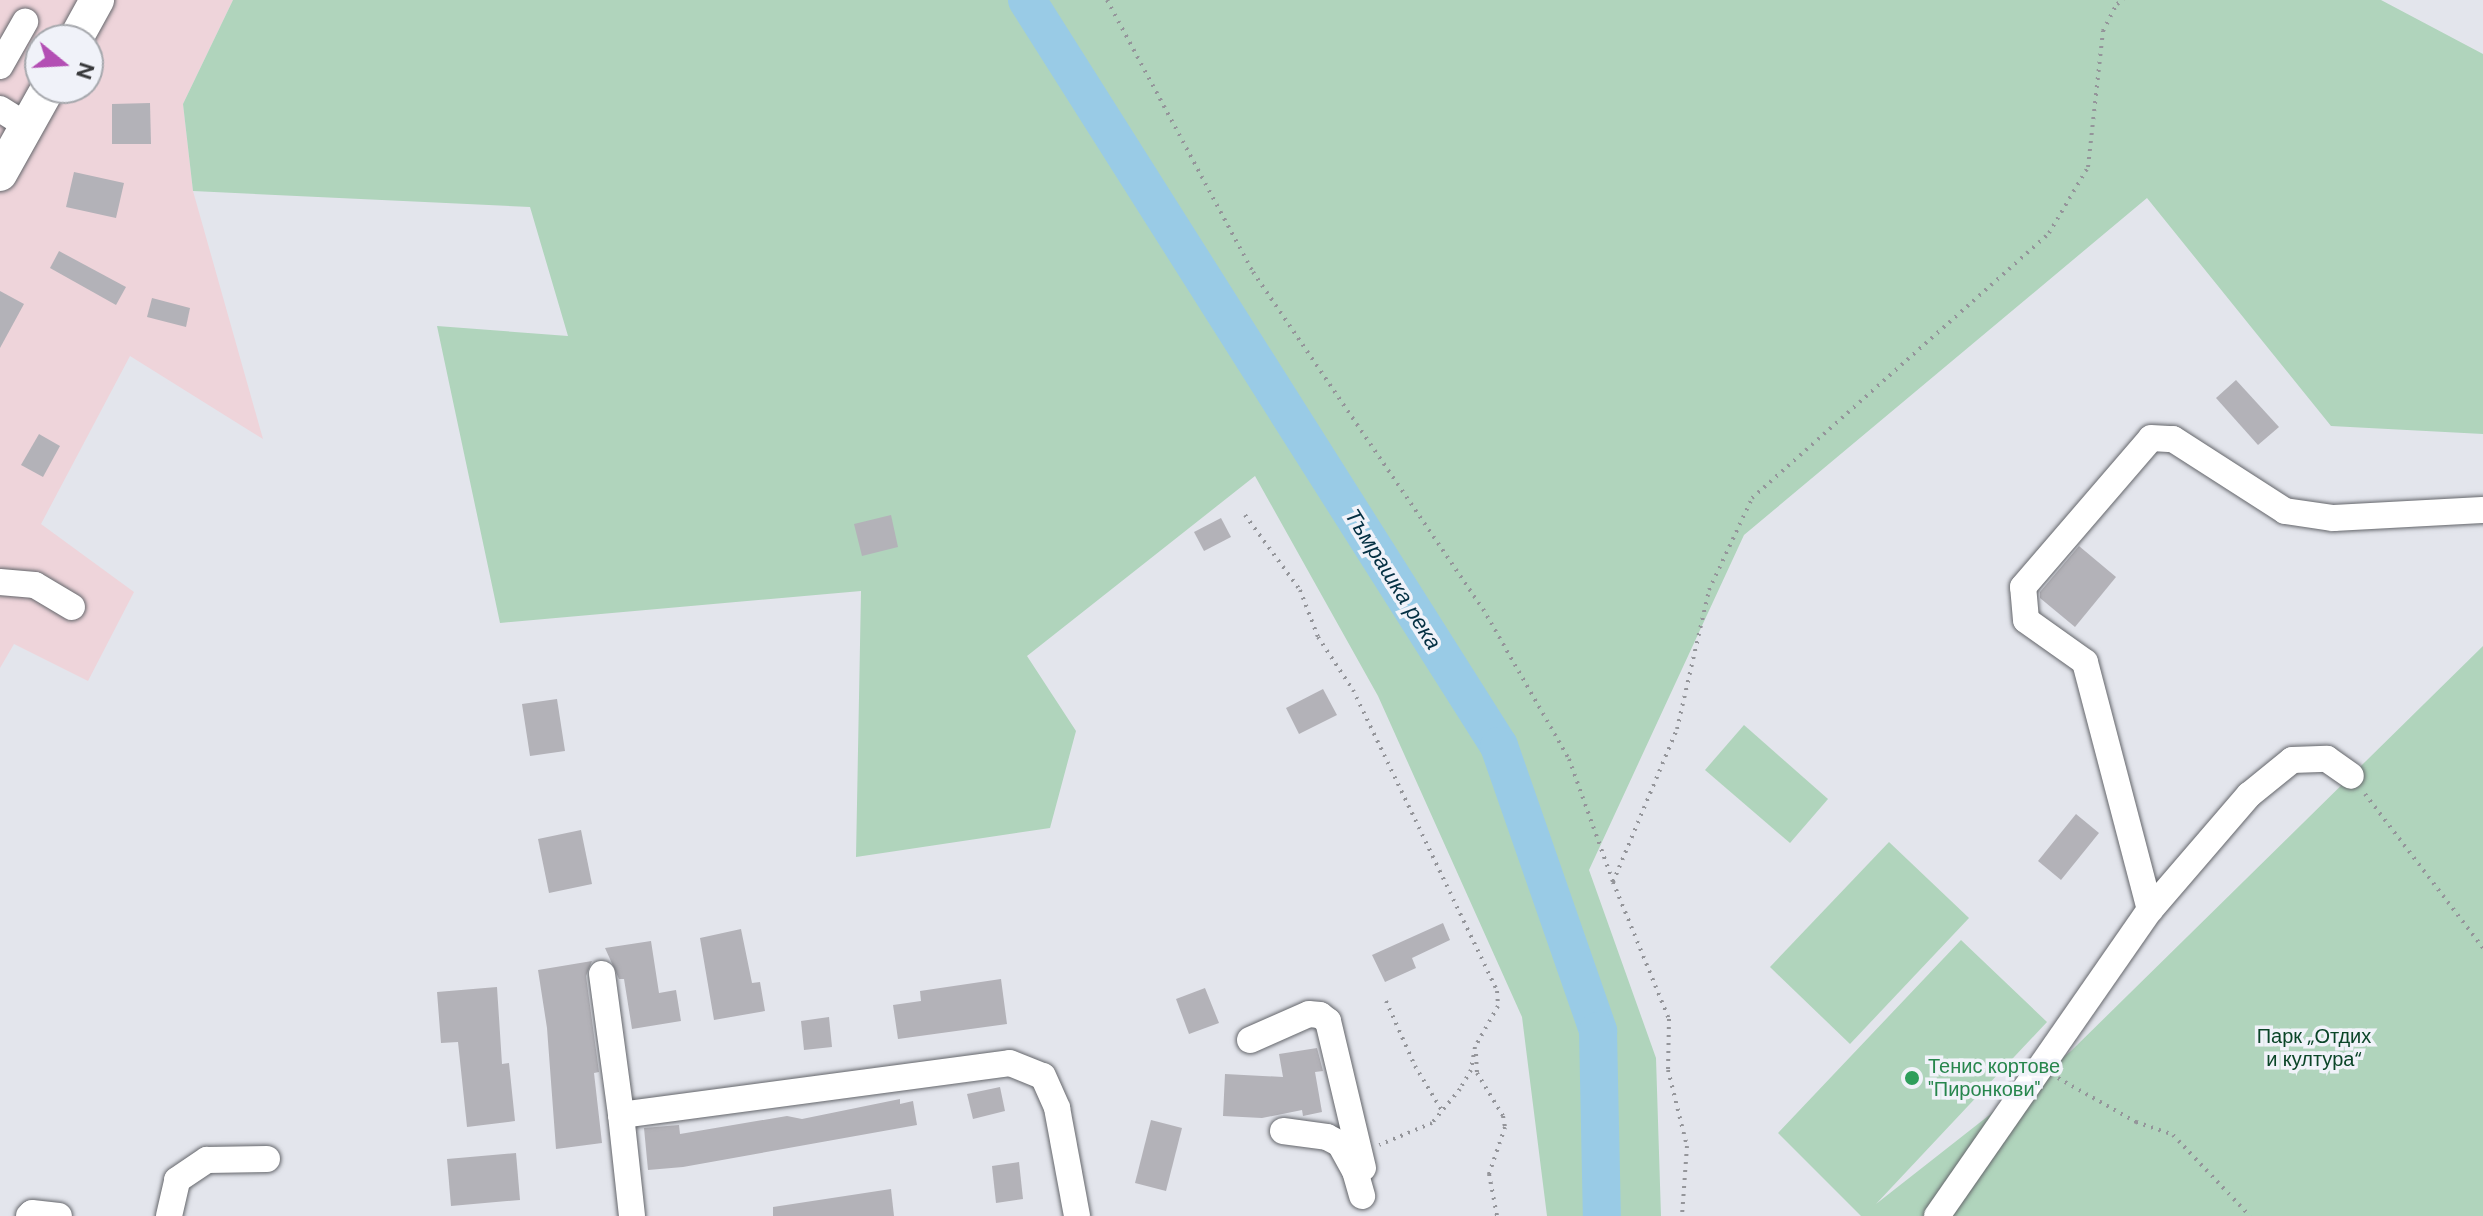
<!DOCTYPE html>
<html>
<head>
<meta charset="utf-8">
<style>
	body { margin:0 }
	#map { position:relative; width:2483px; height:1216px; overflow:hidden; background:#e3e5ec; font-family:"DM Sans",sans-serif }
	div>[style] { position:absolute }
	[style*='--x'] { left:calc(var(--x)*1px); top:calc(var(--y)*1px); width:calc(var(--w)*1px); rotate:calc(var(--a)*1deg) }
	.industrial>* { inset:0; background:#eed4da }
	.green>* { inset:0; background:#b0d4bc }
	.river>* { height:38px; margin:-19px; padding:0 19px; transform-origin:19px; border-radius:19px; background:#99cbe6 }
	.building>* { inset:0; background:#b3b2b8 }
	.path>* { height:4px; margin-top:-2px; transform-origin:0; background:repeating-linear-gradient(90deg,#94959a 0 2px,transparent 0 8px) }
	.roads { filter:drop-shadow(0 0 2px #64666b) drop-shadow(0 0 2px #64666b) }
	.minor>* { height:26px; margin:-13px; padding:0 13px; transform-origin:13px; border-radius:13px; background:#fff }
	.major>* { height:34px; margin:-17px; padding:0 17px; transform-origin:17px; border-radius:17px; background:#fff }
	.dots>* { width:22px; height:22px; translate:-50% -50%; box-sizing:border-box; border:4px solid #f0f2f9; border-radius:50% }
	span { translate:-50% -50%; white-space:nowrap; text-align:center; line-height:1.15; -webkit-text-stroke:7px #f0f2f9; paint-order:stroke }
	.park-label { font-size:20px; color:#0b4528 }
	.leisure-label { font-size:20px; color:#27864d }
	.left { translate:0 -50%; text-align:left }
	.water-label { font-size:22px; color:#043043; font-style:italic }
	.north { position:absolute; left:24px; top:24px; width:80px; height:80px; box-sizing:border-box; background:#f0f2f9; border:2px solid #a6a8ad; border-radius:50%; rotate:108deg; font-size:22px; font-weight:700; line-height:32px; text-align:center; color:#38393b }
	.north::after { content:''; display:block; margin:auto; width:28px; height:36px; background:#b34fb4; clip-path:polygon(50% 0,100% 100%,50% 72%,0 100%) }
</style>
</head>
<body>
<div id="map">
	<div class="industrial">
		<div style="clip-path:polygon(evenodd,0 0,233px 0,183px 104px,193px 191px,263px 439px,130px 356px,41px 524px,134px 592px,88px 681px,14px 644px,0 668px,0 0,40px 40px,88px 40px,88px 88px,40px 88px,40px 40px)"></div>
	</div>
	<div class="green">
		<div style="clip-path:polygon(233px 0,2381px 0,2483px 54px,2483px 434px,2331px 426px,2147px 198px,1744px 535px,1589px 870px,1656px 1058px,1661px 1216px,1547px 1216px,1522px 1017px,1378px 696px,1255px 476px,1027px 656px,1076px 731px,1050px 828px,856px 857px,861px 591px,500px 623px,437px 326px,568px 336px,530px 207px,193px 191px,183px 104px)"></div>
		<div style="clip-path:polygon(2483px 646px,2483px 1216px,1861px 1216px,1778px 1133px,1961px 940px,2047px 1022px,1876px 1204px,2071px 1051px)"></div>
		<div style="clip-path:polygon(1744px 725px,1828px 799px,1790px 843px,1705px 770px)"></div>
		<div style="clip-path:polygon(1889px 842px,1969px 918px,1850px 1044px,1770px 967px)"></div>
	</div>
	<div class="river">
		<div style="--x:1027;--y:0;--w:883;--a:57.68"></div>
		<div style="--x:1499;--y:746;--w:302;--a:70.8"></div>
		<div style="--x:1598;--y:1031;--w:185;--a:88.8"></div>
	</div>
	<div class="building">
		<div style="clip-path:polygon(150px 103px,151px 144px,112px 144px,112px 104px)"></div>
		<div style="clip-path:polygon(74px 172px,124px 183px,116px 218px,66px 207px)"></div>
		<div style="clip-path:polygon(59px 251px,126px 287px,116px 305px,50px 268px)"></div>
		<div style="clip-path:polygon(0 291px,24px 304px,0 348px)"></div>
		<div style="clip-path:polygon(152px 298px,190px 308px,186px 327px,147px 317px)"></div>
		<div style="clip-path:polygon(2236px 380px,2279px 427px,2258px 445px,2216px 398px)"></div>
		<div style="clip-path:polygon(39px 434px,60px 446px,43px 477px,21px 465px)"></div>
		<div style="clip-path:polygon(891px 515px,898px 547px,862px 556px,854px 524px)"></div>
		<div style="clip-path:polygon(1221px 518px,1231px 537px,1204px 551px,1194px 532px)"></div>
		<div style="clip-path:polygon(2079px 546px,2116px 577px,2075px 627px,2040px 598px,2040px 592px)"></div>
		<div style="clip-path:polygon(1323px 689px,1337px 715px,1299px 734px,1286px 708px)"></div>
		<div style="clip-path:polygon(557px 699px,565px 751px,530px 756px,522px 704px)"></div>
		<div style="clip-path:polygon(2076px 814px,2099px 833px,2061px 880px,2038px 861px)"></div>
		<div style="clip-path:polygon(581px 830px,592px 884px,549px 893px,538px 839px)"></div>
		<div style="clip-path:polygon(1443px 923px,1450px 940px,1412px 958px,1416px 968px,1385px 982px,1372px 955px)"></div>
		<div style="clip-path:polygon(741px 929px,752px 983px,760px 982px,765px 1011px,714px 1020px,700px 938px)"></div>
		<div style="clip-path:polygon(651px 941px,659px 993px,676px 990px,681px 1021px,632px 1029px,624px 979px,619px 979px,605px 948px)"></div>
		<div style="clip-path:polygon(592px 961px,586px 976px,599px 1072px,594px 1073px,602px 1143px,556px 1149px,547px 1028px,538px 970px)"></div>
		<div style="clip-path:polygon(1001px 979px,1007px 1024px,898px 1039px,893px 1005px,921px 1001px,920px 991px)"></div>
		<div style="clip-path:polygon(497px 987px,502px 1064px,509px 1063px,515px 1121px,467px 1127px,458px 1042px,441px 1043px,437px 992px)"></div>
		<div style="clip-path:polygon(1205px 988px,1219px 1023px,1189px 1034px,1176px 999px)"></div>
		<div style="clip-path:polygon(829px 1017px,832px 1047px,804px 1050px,801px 1021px)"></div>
		<div style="clip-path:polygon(1317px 1048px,1323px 1071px,1315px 1072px,1322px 1112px,1303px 1116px,1302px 1110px,1262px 1118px,1223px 1116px,1225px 1074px,1283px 1077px,1279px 1054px)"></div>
		<div style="clip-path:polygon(1000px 1087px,1005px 1111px,973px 1119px,967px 1094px)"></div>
		<div style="clip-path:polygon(900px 1099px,900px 1104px,913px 1101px,917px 1125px,683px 1167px,648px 1170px,644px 1128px,679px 1125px,680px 1134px,787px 1116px,802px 1119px)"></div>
		<div style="clip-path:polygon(1151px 1120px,1182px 1128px,1166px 1191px,1135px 1183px)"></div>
		<div style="clip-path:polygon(516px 1153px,520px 1200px,451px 1206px,447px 1159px)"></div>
		<div style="clip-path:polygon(1019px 1162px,1023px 1199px,996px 1203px,992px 1166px)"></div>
		<div style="clip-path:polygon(891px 1189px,894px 1216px,773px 1216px,773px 1207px)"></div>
	</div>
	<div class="path">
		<div style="--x:1107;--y:0;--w:309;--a:61.8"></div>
		<div style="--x:1253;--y:272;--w:408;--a:55.7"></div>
		<div style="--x:1483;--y:609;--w:173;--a:60.2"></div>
		<div style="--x:1569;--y:759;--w:131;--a:70.3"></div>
		<div style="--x:1613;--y:882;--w:148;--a:67.8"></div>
		<div style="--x:1669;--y:1019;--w:51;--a:91.1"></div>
		<div style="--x:1668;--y:1070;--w:78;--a:76"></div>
		<div style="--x:1687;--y:1146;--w:70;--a:94.1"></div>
		<div style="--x:1245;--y:515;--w:93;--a:53.7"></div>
		<div style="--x:1300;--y:590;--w:50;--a:69"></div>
		<div style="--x:1318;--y:637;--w:64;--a:56.6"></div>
		<div style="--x:1353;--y:690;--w:334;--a:64.4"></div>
		<div style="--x:1497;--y:991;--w:15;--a:86"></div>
		<div style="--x:1498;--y:1006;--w:47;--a:119.3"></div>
		<div style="--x:1475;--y:1047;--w:23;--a:100"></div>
		<div style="--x:1471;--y:1070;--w:22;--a:120"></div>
		<div style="--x:1460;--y:1089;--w:44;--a:129.5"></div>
		<div style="--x:1432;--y:1123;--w:57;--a:157.5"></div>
		<div style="--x:2365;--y:794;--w:194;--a:52.5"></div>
		<div style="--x:1613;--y:882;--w:166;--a:-67.3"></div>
		<div style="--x:1677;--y:729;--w:143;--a:-77"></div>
		<div style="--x:1709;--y:590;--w:102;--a:-64.9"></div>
		<div style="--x:1752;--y:498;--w:398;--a:-41.7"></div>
		<div style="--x:2049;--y:233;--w:77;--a:-59.4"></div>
		<div style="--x:2088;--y:167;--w:137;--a:-83.7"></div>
		<div style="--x:2103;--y:31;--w:30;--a:-63"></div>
		<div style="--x:2117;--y:4;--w:8;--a:-30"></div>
		<div style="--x:1386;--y:1001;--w:71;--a:66"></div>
		<div style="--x:1415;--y:1066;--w:52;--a:59"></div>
		<div style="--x:1476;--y:1054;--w:19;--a:87"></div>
		<div style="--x:1477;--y:1073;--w:50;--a:58.8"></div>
		<div style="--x:1503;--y:1116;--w:11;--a:80"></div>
		<div style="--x:1505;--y:1127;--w:50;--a:108.8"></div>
		<div style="--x:1489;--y:1174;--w:43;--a:79.2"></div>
		<div style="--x:2058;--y:1078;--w:90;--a:29.4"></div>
		<div style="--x:2136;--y:1122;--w:39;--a:19"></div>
		<div style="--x:2173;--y:1135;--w:112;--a:46.5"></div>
	</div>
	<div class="roads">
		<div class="minor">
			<div style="--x:0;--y:66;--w:51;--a:-60.4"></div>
			<div style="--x:0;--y:109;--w:32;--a:32"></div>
			<div style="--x:0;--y:582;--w:35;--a:5"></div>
			<div style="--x:35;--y:585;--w:43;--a:30.7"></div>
			<div style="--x:2150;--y:910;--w:256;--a:-104.7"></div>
			<div style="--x:2085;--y:662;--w:72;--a:-144.6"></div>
			<div style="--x:2026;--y:620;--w:33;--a:-95"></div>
			<div style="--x:2023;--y:587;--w:196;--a:-49.3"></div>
			<div style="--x:2151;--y:438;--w:22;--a:3"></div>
			<div style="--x:2173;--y:439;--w:133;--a:32.7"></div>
			<div style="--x:2285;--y:511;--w:49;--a:8.3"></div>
			<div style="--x:2333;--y:518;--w:150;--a:-3.1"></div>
			<div style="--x:602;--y:974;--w:142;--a:82.3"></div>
			<div style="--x:1250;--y:1040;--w:64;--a:-23.8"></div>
			<div style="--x:1309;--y:1014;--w:11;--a:5"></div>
			<div style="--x:1320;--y:1015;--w:10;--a:37"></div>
			<div style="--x:1328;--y:1021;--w:151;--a:76.6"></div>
			<div style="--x:1283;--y:1131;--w:44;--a:7.8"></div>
			<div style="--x:1327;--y:1137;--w:15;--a:28"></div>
			<div style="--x:1340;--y:1144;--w:31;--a:61"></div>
			<div style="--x:1355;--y:1171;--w:26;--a:74"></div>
			<div style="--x:29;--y:1216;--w:4;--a:-45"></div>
			<div style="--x:32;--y:1213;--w:27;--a:6"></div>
			<div style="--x:169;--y:1216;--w:37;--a:-77"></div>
			<div style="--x:177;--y:1180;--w:36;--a:-34"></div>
			<div style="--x:207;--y:1160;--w:60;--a:-1"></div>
			<div style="--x:632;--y:1216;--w:102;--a:-96.2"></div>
			<div style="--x:621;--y:1115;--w:392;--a:-7.6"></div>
			<div style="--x:1010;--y:1063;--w:35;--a:22"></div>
			<div style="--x:1043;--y:1076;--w:35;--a:66"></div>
			<div style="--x:1057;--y:1108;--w:110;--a:79.5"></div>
			<div style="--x:1937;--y:1216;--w:373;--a:-55.2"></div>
			<div style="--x:2150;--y:910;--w:152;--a:-49.3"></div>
			<div style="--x:2249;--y:795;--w:55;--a:-39.1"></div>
			<div style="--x:2292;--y:760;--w:35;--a:-2"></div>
			<div style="--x:2327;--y:759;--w:29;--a:35"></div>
		</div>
		<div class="major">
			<div style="--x:75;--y:40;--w:46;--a:-61.2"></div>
			<div style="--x:0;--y:174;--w:98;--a:-60.8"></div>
		</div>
	</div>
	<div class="dots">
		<div style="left:1912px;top:1078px;background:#2e9e5b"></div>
	</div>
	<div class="park-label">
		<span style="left:2314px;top:1048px">Парк „Отдих<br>и култура“</span>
	</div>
	<div class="leisure-label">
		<span class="left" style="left:1928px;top:1078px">Тенис кортове<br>"Пиронкови"</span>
	</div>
	<div class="water-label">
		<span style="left:1393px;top:579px;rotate:58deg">Тъмрашка река</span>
	</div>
	<div class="north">N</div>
</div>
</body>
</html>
